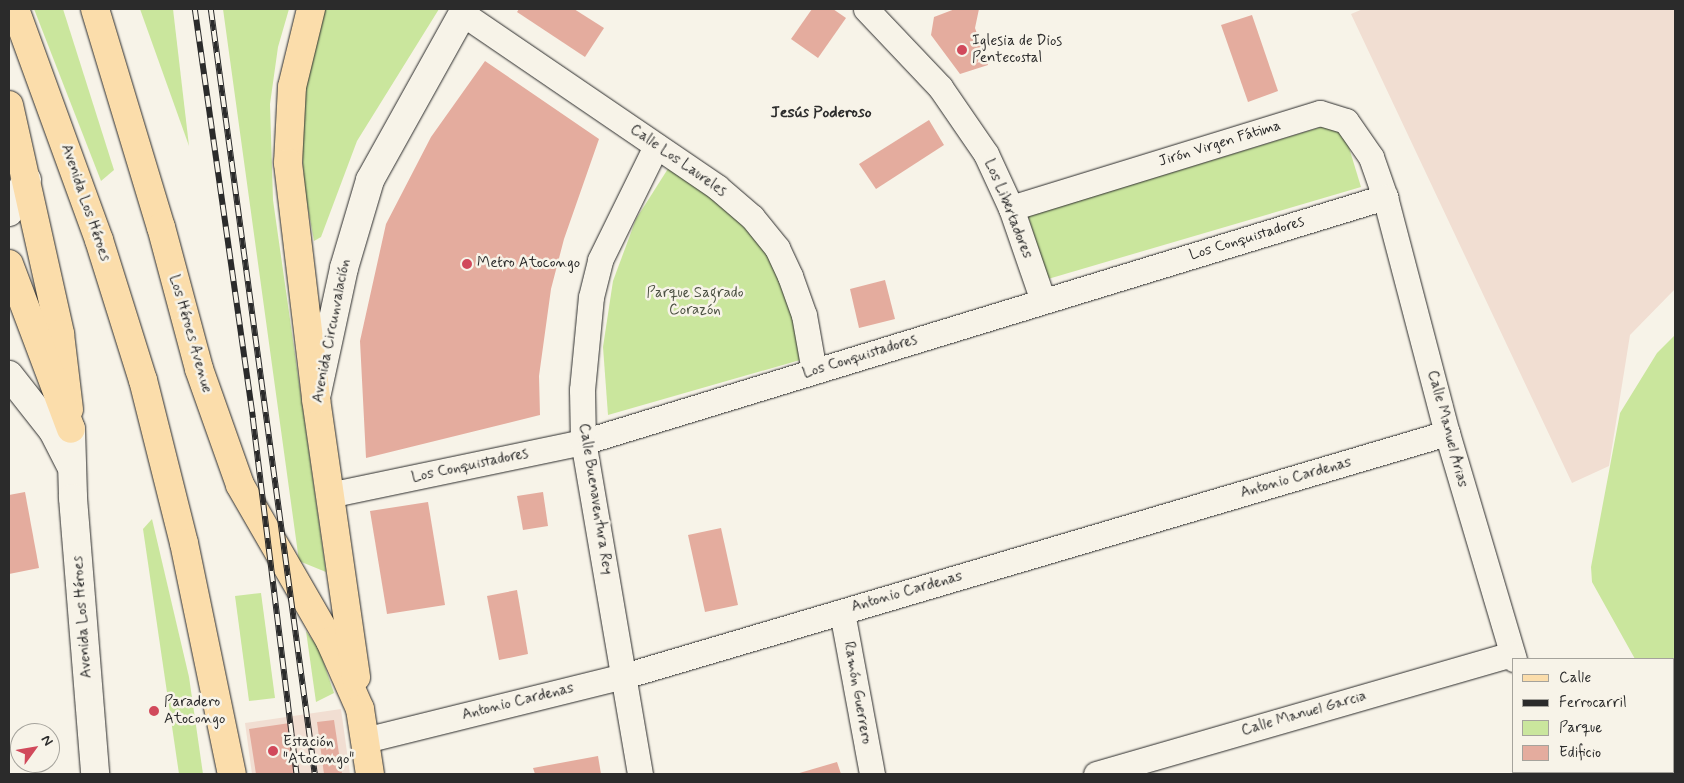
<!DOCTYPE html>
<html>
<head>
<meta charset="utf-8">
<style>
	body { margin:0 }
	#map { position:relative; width:1684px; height:783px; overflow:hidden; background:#f7f3e8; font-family:Mynerve,sans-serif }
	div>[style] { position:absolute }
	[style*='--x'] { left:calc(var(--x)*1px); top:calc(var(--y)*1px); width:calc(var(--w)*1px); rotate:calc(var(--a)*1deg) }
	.built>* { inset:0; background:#f1ded2 }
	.green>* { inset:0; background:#cae69d }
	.building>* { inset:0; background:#e4ac9e }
	.roads { filter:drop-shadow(0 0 1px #2b2b2b) drop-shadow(0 0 1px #2b2b2b) }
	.street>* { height:25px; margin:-12.5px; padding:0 12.5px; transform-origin:12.5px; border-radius:12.5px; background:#f7f3e8 }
	.secondary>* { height:28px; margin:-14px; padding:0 14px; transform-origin:14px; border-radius:14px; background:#f7f3e8 }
	.primary>* { height:28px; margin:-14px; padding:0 14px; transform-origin:14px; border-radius:14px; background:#fbddab }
	.highway>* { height:28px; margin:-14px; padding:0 14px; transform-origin:14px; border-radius:14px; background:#fbddab }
	.rail>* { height:5.5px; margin-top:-2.75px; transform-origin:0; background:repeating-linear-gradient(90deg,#f7f3e8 0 11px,#2b2b2b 0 22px); box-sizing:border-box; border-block:1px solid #2b2b2b }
	.dots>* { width:14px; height:14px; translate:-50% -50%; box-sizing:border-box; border:2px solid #f7f3e8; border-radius:50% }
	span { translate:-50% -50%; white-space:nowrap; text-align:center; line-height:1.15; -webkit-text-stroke:5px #f7f3e8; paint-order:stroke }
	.poi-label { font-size:15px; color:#2b2b2b }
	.left { translate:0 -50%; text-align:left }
	.street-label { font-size:15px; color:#2b2b2b }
	.park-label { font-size:15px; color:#4b5042 }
	.neighbourhood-label { font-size:16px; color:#2b2b2b; font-weight:700 }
	.frame { position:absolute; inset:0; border:10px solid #2b2b2b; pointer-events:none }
	.legend { position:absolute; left:1512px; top:658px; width:162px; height:115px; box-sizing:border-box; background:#f7f3e8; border:1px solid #a5a39c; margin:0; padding:6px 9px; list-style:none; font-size:15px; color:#2b2b2b }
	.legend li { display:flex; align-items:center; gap:10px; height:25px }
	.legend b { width:25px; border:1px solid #a5a39c }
	.north { position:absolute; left:10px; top:723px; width:50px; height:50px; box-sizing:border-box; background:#f7f3e8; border:1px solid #a5a39c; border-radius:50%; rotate:58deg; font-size:14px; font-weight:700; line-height:20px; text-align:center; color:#2b2b2b }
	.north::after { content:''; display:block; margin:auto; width:18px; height:22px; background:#d1495b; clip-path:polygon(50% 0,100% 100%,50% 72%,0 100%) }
</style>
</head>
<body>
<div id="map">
	<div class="built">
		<div style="clip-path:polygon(1363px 9px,1675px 9px,1675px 289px,1630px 335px,1609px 466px,1572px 483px,1351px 14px)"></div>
		<div style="clip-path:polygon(341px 709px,350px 774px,252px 774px,245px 723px)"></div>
	</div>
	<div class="green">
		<div style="clip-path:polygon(34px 9px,63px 9px,114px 170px,101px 181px)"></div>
		<div style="clip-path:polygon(140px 9px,173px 9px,189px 146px)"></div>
		<div style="clip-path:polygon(223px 9px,289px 9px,278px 47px,270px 104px,273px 200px,326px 572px,299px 561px)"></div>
		<div style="clip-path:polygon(321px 9px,439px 9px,357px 141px,321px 237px,314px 241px,305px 192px,300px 127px,302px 64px)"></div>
		<div style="clip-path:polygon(1321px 127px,1335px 128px,1347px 141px,1361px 187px,1048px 279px,1028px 216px)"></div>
		<div style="clip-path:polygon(671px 164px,737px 217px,756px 238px,771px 262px,792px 311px,800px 360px,608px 415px,603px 347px,613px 281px,636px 219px)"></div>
		<div style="clip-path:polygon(1675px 335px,1675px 718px,1673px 659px,1635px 659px,1592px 582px,1591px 567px,1620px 413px,1657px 353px)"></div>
		<div style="clip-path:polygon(152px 519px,189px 677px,203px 774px,179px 774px,143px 529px)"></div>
		<div style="clip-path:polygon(261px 593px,275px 698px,249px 701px,235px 596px)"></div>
		<div style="clip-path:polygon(306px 631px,319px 649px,334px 693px,316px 702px)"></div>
	</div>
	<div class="building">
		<div style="clip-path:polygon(519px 9px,574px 9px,604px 28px,585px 57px,517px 12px)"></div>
		<div style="clip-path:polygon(812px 9px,833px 9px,846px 18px,818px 58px,791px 39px)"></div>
		<div style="clip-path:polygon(955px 9px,979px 9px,975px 28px,988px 65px,960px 74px,931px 35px,934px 17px)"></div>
		<div style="clip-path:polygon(1252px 15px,1278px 91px,1248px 102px,1221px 25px)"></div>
		<div style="clip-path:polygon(485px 61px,599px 139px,564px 239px,551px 289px,539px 376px,540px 415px,366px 458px,360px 341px,386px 224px,431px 137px)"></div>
		<div style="clip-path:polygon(929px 120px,944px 145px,876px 189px,859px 164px)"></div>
		<div style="clip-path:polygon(885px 280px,895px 319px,859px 328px,850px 289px)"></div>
		<div style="clip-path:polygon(25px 492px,39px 568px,9px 574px,9px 495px)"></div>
		<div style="clip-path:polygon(543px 492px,548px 526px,523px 530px,517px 496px)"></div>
		<div style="clip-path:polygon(428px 502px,445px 605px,387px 614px,370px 511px)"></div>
		<div style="clip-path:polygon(721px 528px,738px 605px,705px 612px,688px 535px)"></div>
		<div style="clip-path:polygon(517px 590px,528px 654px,499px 660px,487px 596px)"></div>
		<div style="clip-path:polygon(334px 720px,342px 774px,324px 774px,317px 722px)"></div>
		<div style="clip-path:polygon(290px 723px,297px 774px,256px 774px,249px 729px)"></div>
		<div style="clip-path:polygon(598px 756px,601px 774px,535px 774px,533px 768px)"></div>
		<div style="clip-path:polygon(837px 762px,841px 774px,796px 774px)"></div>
	</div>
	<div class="roads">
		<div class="street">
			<div style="--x:866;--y:9;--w:108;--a:46.5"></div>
			<div style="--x:940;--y:87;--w:81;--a:55.5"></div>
			<div style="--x:986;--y:154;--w:60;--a:65.2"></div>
			<div style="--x:1011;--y:208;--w:98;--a:71"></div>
			<div style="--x:462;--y:13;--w:309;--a:34.3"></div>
			<div style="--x:717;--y:187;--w:46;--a:40.6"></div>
			<div style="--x:752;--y:217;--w:40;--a:51"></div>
			<div style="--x:777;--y:248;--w:31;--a:65"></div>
			<div style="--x:790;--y:276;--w:41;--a:70.3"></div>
			<div style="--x:804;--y:315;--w:57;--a:79.9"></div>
			<div style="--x:1011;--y:208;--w:323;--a:-17.1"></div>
			<div style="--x:1320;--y:113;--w:27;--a:17"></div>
			<div style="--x:1346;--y:121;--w:44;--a:55.2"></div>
			<div style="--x:1371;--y:157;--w:42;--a:70.7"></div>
			<div style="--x:1385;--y:197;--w:244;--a:75.3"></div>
			<div style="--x:1447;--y:433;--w:236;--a:73.5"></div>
			<div style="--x:329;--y:495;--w:259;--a:-11.8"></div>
			<div style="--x:583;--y:442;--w:839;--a:-16.99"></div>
			<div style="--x:842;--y:612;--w:165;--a:79.5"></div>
			<div style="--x:1673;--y:728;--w:2;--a:27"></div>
			<div style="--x:365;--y:740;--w:267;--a:-13.9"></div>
			<div style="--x:624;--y:676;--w:858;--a:-16.45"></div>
			<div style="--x:1547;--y:772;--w:2;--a:63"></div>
			<div style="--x:1662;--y:772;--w:2;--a:90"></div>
			<div style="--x:640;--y:774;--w:337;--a:-99.7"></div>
			<div style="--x:583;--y:442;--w:52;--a:-91.1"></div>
			<div style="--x:582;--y:390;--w:93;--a:-84.5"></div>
			<div style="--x:591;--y:297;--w:38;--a:-76"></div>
			<div style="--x:600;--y:260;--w:127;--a:-63.8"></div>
			<div style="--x:1096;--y:774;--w:433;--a:-16.1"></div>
		</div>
		<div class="secondary">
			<div style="--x:9;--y:212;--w:37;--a:-61"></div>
			<div style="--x:9;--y:375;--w:71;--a:51.8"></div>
			<div style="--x:53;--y:431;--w:37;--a:63"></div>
			<div style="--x:317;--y:393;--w:128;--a:-77.8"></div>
			<div style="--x:344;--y:268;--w:92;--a:-73.5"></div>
			<div style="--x:370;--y:180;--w:196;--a:-60.9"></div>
			<div style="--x:71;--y:429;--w:69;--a:88.3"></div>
			<div style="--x:73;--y:498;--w:277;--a:85.4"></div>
		</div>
		<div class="primary">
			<div style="--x:15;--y:9;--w:246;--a:70"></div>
			<div style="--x:99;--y:240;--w:147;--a:72.6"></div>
			<div style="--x:143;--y:380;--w:168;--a:75.9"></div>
			<div style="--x:184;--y:543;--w:236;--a:78.3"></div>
			<div style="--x:95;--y:9;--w:228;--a:73.2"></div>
			<div style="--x:161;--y:227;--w:147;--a:75"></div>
			<div style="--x:199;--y:369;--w:123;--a:70.5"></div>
			<div style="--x:240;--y:485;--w:180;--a:60"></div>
			<div style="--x:330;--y:641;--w:74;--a:66.2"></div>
			<div style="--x:360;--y:709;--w:66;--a:81.3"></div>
			<div style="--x:9;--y:105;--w:235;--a:77.4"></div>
			<div style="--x:60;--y:334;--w:76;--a:83.2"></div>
			<div style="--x:316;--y:399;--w:281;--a:81.8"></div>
		</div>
		<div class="highway">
			<div style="--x:311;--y:9;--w:80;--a:103.7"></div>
			<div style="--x:292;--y:87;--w:76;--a:93"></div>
			<div style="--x:288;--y:163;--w:238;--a:83.2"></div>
			<div style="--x:9;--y:264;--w:176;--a:69.4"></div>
		</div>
	</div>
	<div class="rail">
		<div style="--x:195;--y:9;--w:413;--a:81.9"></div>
		<div style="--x:253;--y:418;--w:359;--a:83"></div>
		<div style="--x:211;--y:9;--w:772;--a:82.26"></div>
	</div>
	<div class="dots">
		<div style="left:962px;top:50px;background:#d1495b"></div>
		<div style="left:467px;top:264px;background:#d1495b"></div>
		<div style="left:154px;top:711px;background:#d1495b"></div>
		<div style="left:273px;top:751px;background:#d1495b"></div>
	</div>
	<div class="poi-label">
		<span class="left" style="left:972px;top:50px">Iglesia de Dios<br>Pentecostal</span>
		<span class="left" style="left:477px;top:264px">Metro Atocongo</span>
		<span class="left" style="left:164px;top:711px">Paradero<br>Atocongo</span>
		<span class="left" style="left:283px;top:751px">Estación<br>"Atocongo"</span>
	</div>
	<div class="street-label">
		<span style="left:1220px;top:144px;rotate:-17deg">Jirón Virgen Fátima</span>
		<span style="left:678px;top:161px;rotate:35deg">Calle Los Laureles</span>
		<span style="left:85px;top:203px;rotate:71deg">Avenida Los Héroes</span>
		<span style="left:1008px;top:209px;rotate:68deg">Los Libertadores</span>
		<span style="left:1247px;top:239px;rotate:-17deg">Los Conquistadores</span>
		<span style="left:332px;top:331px;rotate:-79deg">Avenida Circunvalación</span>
		<span style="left:190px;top:334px;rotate:74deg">Los Héroes Avenue</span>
		<span style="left:860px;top:357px;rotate:-17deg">Los Conquistadores</span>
		<span style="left:1447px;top:429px;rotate:75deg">Calle Manuel Arias</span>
		<span style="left:470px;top:466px;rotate:-12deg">Los Conquistadores</span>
		<span style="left:1296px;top:478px;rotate:-16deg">Antonio Cardenas</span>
		<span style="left:595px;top:499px;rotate:81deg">Calle Buenaventura Rey</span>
		<span style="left:907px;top:592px;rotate:-16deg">Antonio Cardenas</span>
		<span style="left:83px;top:617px;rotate:-94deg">Avenida Los Héroes</span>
		<span style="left:857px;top:693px;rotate:80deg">Ramón Guerrero</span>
		<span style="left:518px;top:702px;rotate:-14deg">Antonio Cardenas</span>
		<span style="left:1304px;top:714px;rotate:-16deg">Calle Manuel Garcia</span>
	</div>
	<div class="park-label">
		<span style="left:695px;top:302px">Parque Sagrado<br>Corazón</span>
	</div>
	<div class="neighbourhood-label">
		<span style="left:821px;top:113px">Jesús Poderoso</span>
	</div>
	<div class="frame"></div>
	<ul class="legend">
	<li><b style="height:6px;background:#fbddab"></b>Calle</li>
	<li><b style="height:6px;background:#2b2b2b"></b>Ferrocarril</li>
	<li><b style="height:14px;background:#cae69d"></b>Parque</li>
	<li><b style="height:14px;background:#e4ac9e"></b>Edificio</li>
	</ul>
	<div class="north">N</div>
</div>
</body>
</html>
